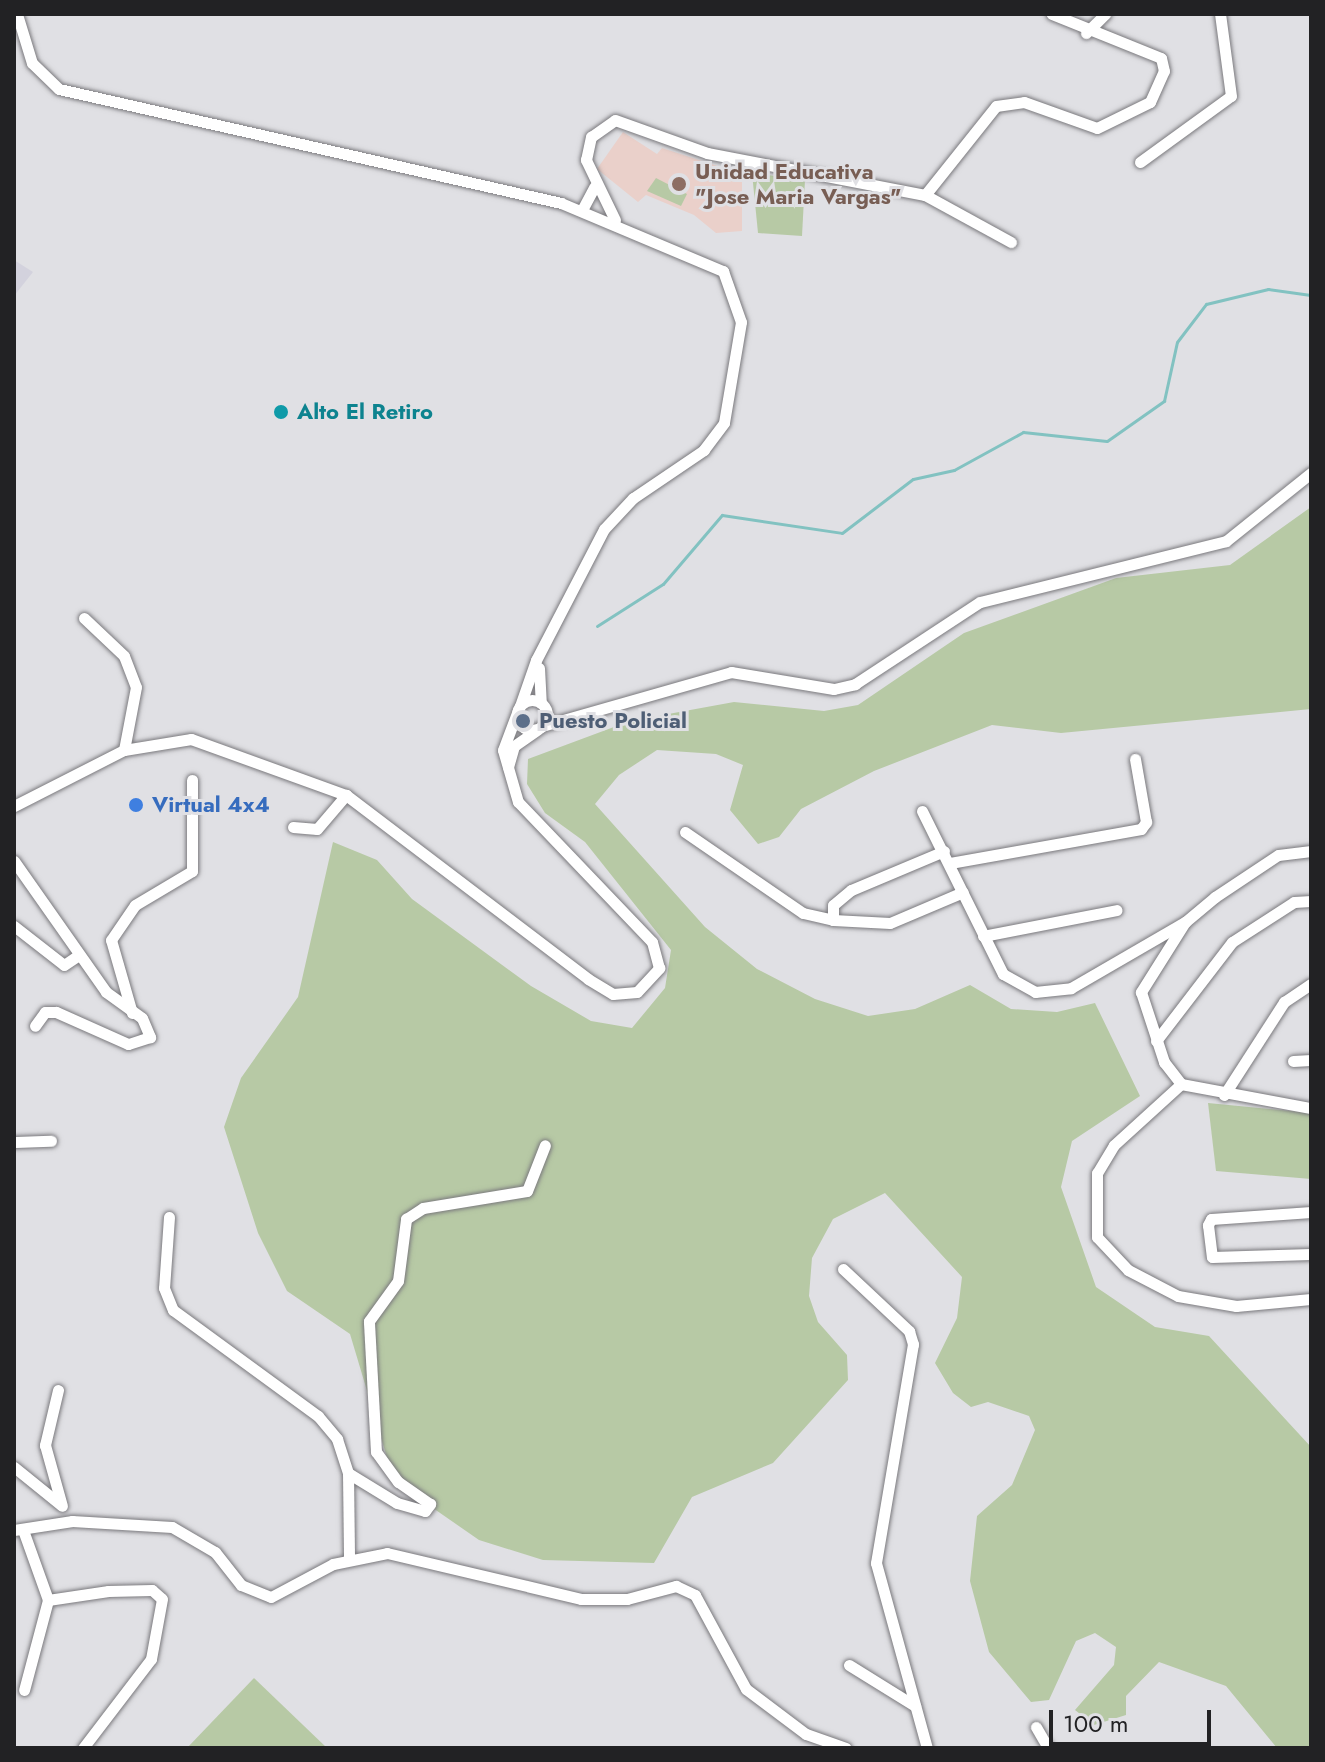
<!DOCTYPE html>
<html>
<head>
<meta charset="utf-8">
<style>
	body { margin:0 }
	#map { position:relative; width:1325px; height:1762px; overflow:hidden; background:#e0e0e4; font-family:Jost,sans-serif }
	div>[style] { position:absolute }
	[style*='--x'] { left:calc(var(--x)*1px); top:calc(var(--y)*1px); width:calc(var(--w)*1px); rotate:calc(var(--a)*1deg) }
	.built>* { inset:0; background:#d3d2dd }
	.education>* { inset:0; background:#ead0ca }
	.green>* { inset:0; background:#b7c9a5 }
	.stream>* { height:3px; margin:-1.5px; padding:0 1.5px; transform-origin:1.5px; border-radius:1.5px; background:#82c2c1 }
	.roads { filter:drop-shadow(0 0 2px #7a797d) drop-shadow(0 0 2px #7a797d) }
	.minor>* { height:11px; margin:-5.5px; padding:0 5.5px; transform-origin:5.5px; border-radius:5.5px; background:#fff }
	.minor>.ring { margin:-5.5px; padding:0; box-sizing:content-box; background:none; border:11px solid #fff; border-radius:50% }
	.dots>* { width:22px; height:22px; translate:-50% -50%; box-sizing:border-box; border:4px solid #e0e0e4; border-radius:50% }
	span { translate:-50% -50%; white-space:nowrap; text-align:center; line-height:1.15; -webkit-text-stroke:6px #e0e0e4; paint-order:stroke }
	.education-label { font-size:22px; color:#785e54; font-weight:700 }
	.left { translate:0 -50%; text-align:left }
	.culture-label { font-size:22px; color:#0d838f; font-weight:700 }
	.service-label { font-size:22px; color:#4e5e75; font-weight:700 }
	.shop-label { font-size:22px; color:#366cbe; font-weight:700 }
	.frame { position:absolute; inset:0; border:16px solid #222224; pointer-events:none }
	.scale { position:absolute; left:1049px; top:1710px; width:162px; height:36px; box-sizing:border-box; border:4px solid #222224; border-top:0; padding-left:10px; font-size:24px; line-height:28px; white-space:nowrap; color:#222224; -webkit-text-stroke:6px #e0e0e4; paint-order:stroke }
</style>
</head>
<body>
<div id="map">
	<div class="built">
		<div style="clip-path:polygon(14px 260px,33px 272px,14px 296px)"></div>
	</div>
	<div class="education">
		<div style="clip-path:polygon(623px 132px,657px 154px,662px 148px,742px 174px,742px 231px,716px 233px,694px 215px,646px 195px,638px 202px,597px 169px)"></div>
	</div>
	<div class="green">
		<div style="clip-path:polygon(752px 173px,805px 180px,802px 236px,758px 233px)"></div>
		<div style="clip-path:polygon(656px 178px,687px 194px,681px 206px,647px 191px)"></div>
		<div style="clip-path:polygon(1311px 507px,1311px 709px,1061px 733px,992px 725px,874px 771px,801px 809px,779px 837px,758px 844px,730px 810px,743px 765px,716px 754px,657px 750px,619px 775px,595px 804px,705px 927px,757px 969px,815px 999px,868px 1016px,915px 1009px,970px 985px,1011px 1009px,1057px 1012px,1095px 1003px,1140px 1096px,1072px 1141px,1061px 1187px,1096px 1287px,1155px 1327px,1209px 1336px,1311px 1447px,1311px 1748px,1277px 1748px,1226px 1686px,1159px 1662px,1126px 1696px,1126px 1715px,1094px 1725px,1075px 1710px,1114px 1665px,1116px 1647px,1095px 1633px,1076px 1641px,1049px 1700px,1031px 1702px,989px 1652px,970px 1581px,977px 1516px,1012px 1485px,1035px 1430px,1029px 1416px,988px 1402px,971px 1407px,953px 1393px,935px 1363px,957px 1318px,962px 1277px,885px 1193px,833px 1219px,812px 1258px,809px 1296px,818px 1322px,847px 1355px,848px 1380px,773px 1463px,692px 1497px,654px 1563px,543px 1560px,479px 1540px,394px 1481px,350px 1334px,287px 1291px,258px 1233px,224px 1127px,241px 1078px,298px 997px,333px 842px,377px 860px,412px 899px,531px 986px,591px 1021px,632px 1028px,665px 988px,671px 950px,585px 842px,545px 813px,527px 784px,528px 759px,630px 721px,734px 702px,824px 711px,858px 705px,964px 633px,1116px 578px,1230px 565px)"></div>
		<div style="clip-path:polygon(1208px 1103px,1311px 1113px,1311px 1179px,1216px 1171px)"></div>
		<div style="clip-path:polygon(254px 1678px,327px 1748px,187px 1748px)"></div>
	</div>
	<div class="stream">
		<div style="--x:597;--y:626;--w:78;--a:-32.5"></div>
		<div style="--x:663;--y:584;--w:91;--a:-49.5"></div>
		<div style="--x:722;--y:515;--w:121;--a:8.5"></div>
		<div style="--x:842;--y:533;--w:89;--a:-37.3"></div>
		<div style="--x:913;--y:479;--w:42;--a:-12.4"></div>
		<div style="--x:954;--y:470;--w:79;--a:-28.8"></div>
		<div style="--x:1023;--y:432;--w:84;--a:6.1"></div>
		<div style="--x:1107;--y:441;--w:70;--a:-35.1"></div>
		<div style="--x:1164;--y:401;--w:60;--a:-77.6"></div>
		<div style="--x:1177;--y:342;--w:48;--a:-52.7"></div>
		<div style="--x:1206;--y:304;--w:64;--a:-13.6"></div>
		<div style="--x:1268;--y:289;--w:43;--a:7.9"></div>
	</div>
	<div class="roads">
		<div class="minor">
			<div style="--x:17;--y:14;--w:51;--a:73"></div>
			<div style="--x:32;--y:63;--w:37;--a:44"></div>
			<div style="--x:59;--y:89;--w:515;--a:12.79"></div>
			<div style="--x:561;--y:203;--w:176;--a:22.8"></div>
			<div style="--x:723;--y:271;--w:54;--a:70.6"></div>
			<div style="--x:741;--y:322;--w:102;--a:99.6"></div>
			<div style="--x:724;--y:423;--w:34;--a:127"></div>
			<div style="--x:704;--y:450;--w:86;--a:145.9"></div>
			<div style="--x:633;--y:498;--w:42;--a:133.1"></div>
			<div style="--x:604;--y:529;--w:148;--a:117.4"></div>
			<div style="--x:536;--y:660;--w:49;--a:109.2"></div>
			<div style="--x:1086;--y:33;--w:27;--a:-45"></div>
			<div style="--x:1140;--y:162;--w:112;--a:-36"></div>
			<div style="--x:1231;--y:96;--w:83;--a:-97.6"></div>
			<div style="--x:925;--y:195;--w:98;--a:28.7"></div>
			<div style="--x:582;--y:210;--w:26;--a:-62"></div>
			<div style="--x:615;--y:220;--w:67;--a:-115.8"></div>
			<div style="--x:586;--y:160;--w:24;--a:-78"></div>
			<div style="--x:591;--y:137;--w:29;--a:-35"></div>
			<div style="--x:615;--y:120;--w:98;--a:19.7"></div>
			<div style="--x:707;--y:153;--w:222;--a:10.9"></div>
			<div style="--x:925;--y:195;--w:114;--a:-51.4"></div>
			<div style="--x:996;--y:106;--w:28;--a:-8"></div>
			<div style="--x:1024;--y:102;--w:77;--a:19.6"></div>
			<div style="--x:1097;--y:128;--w:59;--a:-26.1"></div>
			<div style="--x:1150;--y:102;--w:34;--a:-66"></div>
			<div style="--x:1164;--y:71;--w:13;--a:-103"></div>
			<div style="--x:1161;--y:58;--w:118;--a:-158"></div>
			<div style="--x:84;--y:618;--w:55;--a:43.5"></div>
			<div style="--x:124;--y:656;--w:33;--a:69"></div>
			<div style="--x:136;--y:687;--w:64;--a:100.8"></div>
			<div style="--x:539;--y:668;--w:35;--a:87"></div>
			<div class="ring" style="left:517px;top:700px;width:19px;height:19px"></div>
			<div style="--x:542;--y:726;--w:197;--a:-15.9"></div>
			<div style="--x:731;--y:672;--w:104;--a:9.4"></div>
			<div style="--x:834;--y:689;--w:22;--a:-13"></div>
			<div style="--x:855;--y:684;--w:149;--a:-33.3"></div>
			<div style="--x:980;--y:602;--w:253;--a:-13.9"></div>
			<div style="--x:1226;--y:541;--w:109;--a:-38.7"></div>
			<div style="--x:508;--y:767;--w:22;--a:-74"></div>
			<div style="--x:514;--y:746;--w:28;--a:-35"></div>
			<div style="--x:14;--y:806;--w:123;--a:-27"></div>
			<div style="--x:124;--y:750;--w:68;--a:-9.3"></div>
			<div style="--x:191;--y:739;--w:165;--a:19.9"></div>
			<div style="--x:346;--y:795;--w:304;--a:37.2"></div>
			<div style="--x:588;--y:979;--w:29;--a:31"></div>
			<div style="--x:613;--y:994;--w:24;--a:-5"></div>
			<div style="--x:637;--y:992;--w:33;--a:-47"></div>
			<div style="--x:659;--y:968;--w:27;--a:-105"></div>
			<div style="--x:652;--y:942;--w:194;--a:-133.7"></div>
			<div style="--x:518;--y:802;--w:54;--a:-106.1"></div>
			<div style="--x:503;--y:750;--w:43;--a:-69.4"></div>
			<div style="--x:922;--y:811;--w:182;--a:63.6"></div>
			<div style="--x:1003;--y:974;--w:37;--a:29"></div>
			<div style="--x:1035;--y:992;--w:36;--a:-6"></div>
			<div style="--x:1071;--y:988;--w:132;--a:-30.1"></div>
			<div style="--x:293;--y:827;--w:24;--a:5"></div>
			<div style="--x:317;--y:829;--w:45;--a:-49.5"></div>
			<div style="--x:685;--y:832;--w:143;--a:34.5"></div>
			<div style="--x:803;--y:913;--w:31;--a:13"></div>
			<div style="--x:944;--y:851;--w:101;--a:157.2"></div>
			<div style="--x:851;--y:890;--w:23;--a:140"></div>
			<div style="--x:833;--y:905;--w:15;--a:90"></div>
			<div style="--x:833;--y:920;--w:57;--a:3"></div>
			<div style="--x:890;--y:923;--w:79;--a:-23"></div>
			<div style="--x:1311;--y:851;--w:33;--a:173"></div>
			<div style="--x:1278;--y:855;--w:76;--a:146.3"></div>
			<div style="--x:1215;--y:897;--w:39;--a:140"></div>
			<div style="--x:1185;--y:922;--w:83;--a:122.2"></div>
			<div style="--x:1141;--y:992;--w:74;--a:71.8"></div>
			<div style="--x:1164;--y:1062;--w:28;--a:52"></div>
			<div style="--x:1181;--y:1084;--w:132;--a:10.5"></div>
			<div style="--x:14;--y:861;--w:160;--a:54.9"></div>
			<div style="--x:106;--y:992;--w:44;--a:35.8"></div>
			<div style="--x:142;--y:1018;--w:21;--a:67"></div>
			<div style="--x:150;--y:1037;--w:23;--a:162"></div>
			<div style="--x:128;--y:1044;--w:79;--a:-156"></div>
			<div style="--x:56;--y:1012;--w:11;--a:180"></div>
			<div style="--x:45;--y:1012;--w:17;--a:126"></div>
			<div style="--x:950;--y:863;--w:194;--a:-10.1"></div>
			<div style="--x:1141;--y:829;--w:9;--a:-54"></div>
			<div style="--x:1146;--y:822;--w:64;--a:-99.9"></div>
			<div style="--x:14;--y:926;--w:63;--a:38"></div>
			<div style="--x:64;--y:965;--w:18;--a:-34"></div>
			<div style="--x:983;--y:936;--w:136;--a:-11"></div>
			<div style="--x:132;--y:1013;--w:76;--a:-106"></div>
			<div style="--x:111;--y:940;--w:42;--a:-55.6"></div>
			<div style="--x:135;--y:905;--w:66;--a:-30.8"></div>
			<div style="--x:192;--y:871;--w:91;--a:-90"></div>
			<div style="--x:1156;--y:1041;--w:125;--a:-52.5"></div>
			<div style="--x:1232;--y:942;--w:74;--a:-32.8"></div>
			<div style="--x:1294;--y:902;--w:17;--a:-3"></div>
			<div style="--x:1293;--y:1061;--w:18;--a:-3"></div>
			<div style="--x:1181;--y:1084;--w:91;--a:137.7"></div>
			<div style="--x:1114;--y:1145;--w:33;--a:121"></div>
			<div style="--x:1097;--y:1173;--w:64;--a:90"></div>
			<div style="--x:1097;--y:1237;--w:45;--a:46.8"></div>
			<div style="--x:1128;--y:1270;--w:56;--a:27.5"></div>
			<div style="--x:1178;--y:1296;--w:59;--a:9.8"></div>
			<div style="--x:1236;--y:1306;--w:75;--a:-5.3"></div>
			<div style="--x:1224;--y:1095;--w:111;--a:-57.2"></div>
			<div style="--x:1284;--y:1002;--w:32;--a:-34"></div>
			<div style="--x:14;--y:1142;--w:37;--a:-2"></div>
			<div style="--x:1311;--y:1212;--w:100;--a:176"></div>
			<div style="--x:1211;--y:1219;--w:7;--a:117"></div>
			<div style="--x:1208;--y:1225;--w:32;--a:83"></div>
			<div style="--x:1212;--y:1257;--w:99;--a:-1.7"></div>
			<div style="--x:169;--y:1217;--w:71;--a:94"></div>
			<div style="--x:164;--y:1288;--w:24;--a:68"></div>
			<div style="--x:173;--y:1310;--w:180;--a:36.2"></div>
			<div style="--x:318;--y:1416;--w:30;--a:50"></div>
			<div style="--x:337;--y:1439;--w:36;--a:72"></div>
			<div style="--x:348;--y:1473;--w:87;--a:89.3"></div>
			<div style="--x:843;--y:1269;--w:91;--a:43.2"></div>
			<div style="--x:909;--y:1331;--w:14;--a:73"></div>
			<div style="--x:913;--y:1344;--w:222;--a:99.6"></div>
			<div style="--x:876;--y:1563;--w:192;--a:74.6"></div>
			<div style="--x:58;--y:1390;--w:57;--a:103.3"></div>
			<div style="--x:45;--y:1445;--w:63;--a:74.4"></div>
			<div style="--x:14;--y:1467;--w:60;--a:39"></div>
			<div style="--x:348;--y:1473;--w:57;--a:31.5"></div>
			<div style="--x:397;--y:1503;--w:29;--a:16"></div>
			<div style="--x:425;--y:1511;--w:9;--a:-54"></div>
			<div style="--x:430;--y:1504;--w:39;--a:-145"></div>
			<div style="--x:398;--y:1482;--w:37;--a:-126"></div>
			<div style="--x:376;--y:1452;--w:131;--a:-93.1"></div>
			<div style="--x:369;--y:1321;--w:49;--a:-54.1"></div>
			<div style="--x:398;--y:1281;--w:63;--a:-82.6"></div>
			<div style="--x:406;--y:1219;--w:20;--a:-33"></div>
			<div style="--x:423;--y:1208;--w:105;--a:-9.3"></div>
			<div style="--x:527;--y:1191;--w:49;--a:-68.6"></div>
			<div style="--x:14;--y:1530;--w:59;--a:-8.8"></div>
			<div style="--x:72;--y:1521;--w:100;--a:3.4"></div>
			<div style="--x:172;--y:1527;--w:50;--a:30.2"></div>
			<div style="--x:215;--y:1552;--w:42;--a:51.8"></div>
			<div style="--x:241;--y:1585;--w:32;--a:22"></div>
			<div style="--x:271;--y:1597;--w:70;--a:-28"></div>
			<div style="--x:333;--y:1564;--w:55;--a:-11.5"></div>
			<div style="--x:387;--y:1553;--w:199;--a:13.3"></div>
			<div style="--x:581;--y:1599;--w:46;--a:0"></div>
			<div style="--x:627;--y:1599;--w:51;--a:-14.9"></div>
			<div style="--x:676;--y:1586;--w:21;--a:25"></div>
			<div style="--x:695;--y:1595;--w:107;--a:61.5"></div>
			<div style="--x:746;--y:1689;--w:75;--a:36.9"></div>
			<div style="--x:806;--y:1734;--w:42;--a:19.3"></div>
			<div style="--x:23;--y:1530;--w:74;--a:70.3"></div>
			<div style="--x:48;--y:1600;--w:93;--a:104.9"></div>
			<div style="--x:48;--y:1600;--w:61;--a:-8.5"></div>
			<div style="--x:108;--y:1591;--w:44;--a:-1.3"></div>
			<div style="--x:152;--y:1590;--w:13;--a:42"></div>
			<div style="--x:162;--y:1599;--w:61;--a:100.4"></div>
			<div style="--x:151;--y:1659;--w:112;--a:127.4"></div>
			<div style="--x:849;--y:1665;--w:78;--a:31.8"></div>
			<div style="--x:1036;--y:1727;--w:24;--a:60"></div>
		</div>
	</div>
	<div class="dots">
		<div style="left:679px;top:184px;background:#8d6e63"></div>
		<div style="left:281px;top:412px;background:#0f9aa8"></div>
		<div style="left:523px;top:721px;background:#5c6f8a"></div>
		<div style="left:136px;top:805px;background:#3f7fe0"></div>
	</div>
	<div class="education-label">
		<span class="left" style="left:695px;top:184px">Unidad Educativa<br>"Jose Maria Vargas"</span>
	</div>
	<div class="culture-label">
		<span class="left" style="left:297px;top:412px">Alto El Retiro</span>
	</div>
	<div class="service-label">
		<span class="left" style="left:539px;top:721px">Puesto Policial</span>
	</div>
	<div class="shop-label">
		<span class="left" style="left:152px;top:805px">Virtual 4x4</span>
	</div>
	<div class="frame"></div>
	<div class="scale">100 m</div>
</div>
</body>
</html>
